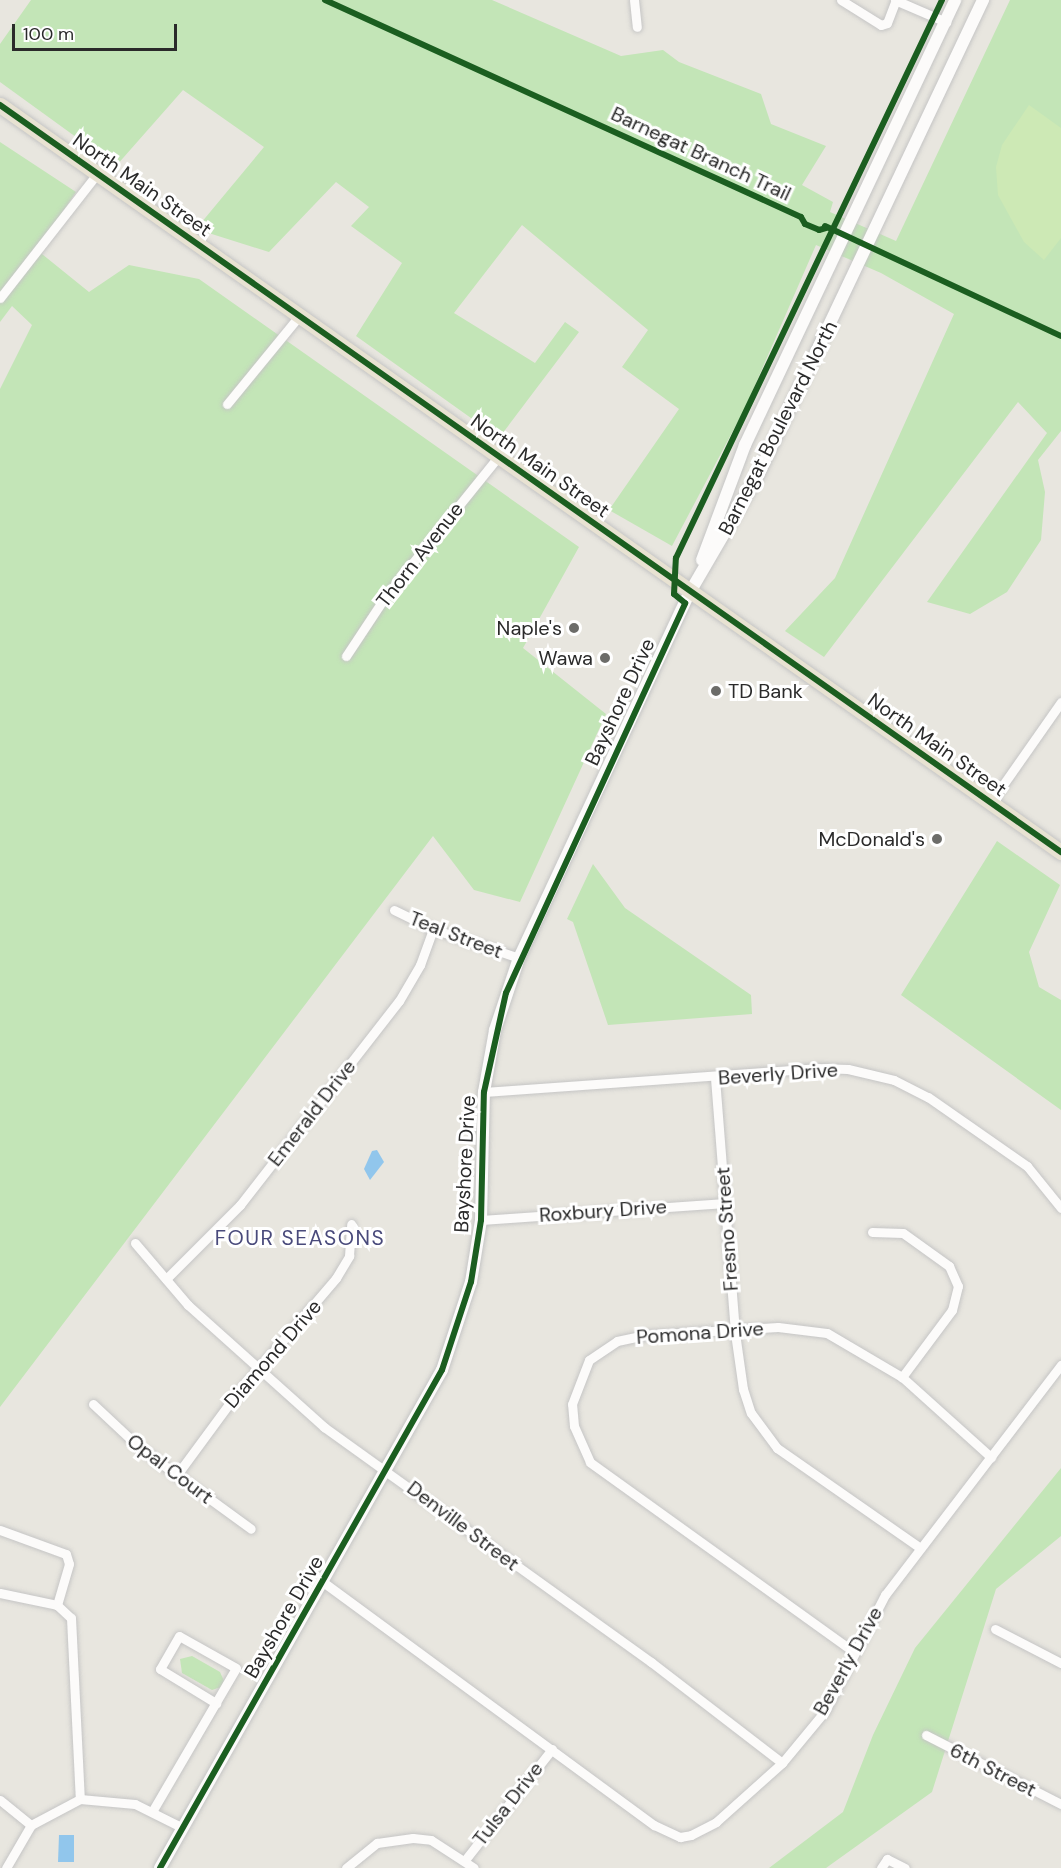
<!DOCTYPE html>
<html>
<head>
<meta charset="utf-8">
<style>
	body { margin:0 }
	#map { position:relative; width:1061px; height:1868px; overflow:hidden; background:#e8e6df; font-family:"DM Sans",sans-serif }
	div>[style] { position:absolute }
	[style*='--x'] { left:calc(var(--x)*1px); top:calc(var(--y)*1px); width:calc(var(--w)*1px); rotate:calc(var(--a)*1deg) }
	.green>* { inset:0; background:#c3e5b7 }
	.pitch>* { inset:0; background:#cde9b5 }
	.water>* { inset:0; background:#91c6ec }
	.roads { filter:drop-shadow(0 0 2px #c5c5c5) drop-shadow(0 0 2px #c5c5c5) }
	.minor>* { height:9px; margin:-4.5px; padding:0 4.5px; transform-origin:4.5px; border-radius:4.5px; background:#fcfbfa }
	.tertiary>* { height:12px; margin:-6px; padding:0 6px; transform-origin:6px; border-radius:6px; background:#fcfbfa }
	.trunk>* { height:15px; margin:-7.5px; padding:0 7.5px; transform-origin:7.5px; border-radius:7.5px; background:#e8e2d2 }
	.cycleway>* { height:6px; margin:-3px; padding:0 3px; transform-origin:3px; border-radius:3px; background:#1b5e20 }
	.dots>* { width:16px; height:16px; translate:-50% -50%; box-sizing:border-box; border:3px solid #fff; border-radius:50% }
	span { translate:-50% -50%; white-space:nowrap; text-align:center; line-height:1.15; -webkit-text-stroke:6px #fff; paint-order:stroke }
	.street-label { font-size:20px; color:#2a2a2a }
	.poi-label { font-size:20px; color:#2a2a2a }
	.right { translate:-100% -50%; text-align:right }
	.left { translate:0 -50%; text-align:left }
	.neighbourhood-label { font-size:21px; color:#494a7b; letter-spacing:1.5px }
	.scale { position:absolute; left:12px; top:24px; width:165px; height:27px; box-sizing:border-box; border:3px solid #2a2a2a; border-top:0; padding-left:8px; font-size:18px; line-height:21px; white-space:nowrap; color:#2a2a2a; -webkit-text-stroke:4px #fff; paint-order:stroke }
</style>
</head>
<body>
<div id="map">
	<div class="green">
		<div style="clip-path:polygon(31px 0,492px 0,621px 56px,663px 50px,679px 62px,761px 94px,771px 124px,826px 146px,802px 185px,833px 202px,830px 212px,896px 241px,1010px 0,1061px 0,1061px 431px,1038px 460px,1045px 492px,1041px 540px,1007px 592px,970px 614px,927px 602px,1047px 433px,1018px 402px,824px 657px,785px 631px,835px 578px,954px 314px,881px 273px,816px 245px,745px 408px,672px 546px,609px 510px,679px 409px,622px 367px,648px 330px,522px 225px,454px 313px,535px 363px,565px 322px,579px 332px,499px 438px,356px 336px,402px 263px,351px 226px,369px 207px,336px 182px,269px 252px,196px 229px,264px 147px,183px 90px,116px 166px,0 82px,0 44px)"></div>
		<div style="clip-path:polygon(0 142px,76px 192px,37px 250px,89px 292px,129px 265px,199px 279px,579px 547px,523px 648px,606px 714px,520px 902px,474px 890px,433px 836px,0 1407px,0 389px,32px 325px,12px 306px,0 322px)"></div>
		<div style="clip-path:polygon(997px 841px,1060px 885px,1029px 952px,1039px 987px,1061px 1000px,1061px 1110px,901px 995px)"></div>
		<div style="clip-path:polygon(593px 864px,625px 908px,751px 995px,752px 1014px,608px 1025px,573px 922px,567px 919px)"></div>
		<div style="clip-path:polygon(1061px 1468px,1061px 1536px,996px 1589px,932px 1792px,826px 1868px,769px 1868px,843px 1812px,873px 1735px,915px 1648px)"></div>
		<div style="clip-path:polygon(192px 1656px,220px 1672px,224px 1681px,221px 1687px,212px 1690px,182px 1673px,180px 1659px)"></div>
	</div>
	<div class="pitch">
		<div style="clip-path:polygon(1029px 105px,1061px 128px,1061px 238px,1044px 260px,1024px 242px,998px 195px,996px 167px,1002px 145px)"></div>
	</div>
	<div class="water">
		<div style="clip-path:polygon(377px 1150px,384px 1162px,370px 1180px,364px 1169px,372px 1151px)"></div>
		<div style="clip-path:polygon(59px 1835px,74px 1835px,74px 1862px,58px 1862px)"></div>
	</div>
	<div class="roads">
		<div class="minor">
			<div style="--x:634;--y:0;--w:27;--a:84"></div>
			<div style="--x:841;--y:0;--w:47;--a:32"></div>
			<div style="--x:881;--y:25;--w:6;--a:-18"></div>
			<div style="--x:887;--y:23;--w:25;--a:-69"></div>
			<div style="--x:895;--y:0;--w:56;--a:23.3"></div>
			<div style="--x:0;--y:298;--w:157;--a:-52"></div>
			<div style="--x:227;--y:404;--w:114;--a:-50.7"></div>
			<div style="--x:346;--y:656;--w:71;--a:-56.5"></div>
			<div style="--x:385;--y:597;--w:180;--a:-51.1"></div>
			<div style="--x:991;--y:802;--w:122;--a:-55"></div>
			<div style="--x:394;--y:910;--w:43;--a:26"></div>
			<div style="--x:433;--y:929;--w:91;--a:18.6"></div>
			<div style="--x:715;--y:1078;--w:256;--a:85.5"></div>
			<div style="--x:735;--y:1333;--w:57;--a:81.9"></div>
			<div style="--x:743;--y:1389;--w:25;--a:72"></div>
			<div style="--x:751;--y:1413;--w:44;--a:53.4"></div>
			<div style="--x:777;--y:1448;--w:173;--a:34.9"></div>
			<div style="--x:484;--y:1092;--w:333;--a:-4.1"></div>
			<div style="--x:816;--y:1068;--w:32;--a:2"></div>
			<div style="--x:848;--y:1069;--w:47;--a:13.4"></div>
			<div style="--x:894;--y:1080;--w:38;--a:27"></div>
			<div style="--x:928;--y:1097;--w:121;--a:34.9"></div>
			<div style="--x:1027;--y:1166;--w:54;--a:51"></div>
			<div style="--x:481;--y:1220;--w:245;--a:-4"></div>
			<div style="--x:872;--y:1232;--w:31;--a:2"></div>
			<div style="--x:903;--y:1233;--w:57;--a:35.7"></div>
			<div style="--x:949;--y:1266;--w:22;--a:66"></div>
			<div style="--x:958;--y:1286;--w:25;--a:104"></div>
			<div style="--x:952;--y:1310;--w:84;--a:126.7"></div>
			<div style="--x:135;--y:1243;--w:82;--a:49.5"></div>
			<div style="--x:188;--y:1305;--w:183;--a:41.9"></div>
			<div style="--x:324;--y:1427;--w:403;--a:35.7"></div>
			<div style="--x:651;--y:1662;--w:165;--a:37.6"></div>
			<div style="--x:166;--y:1279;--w:105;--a:-45"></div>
			<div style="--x:240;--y:1205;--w:259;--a:-52.1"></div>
			<div style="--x:399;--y:1001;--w:42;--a:-59.7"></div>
			<div style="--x:420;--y:965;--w:38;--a:-70"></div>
			<div style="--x:93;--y:1404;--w:64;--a:43.1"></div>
			<div style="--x:140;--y:1448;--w:137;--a:36.1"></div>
			<div style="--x:176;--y:1476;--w:93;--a:-53.7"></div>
			<div style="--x:231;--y:1401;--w:162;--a:-49.5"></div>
			<div style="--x:336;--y:1278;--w:26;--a:-59"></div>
			<div style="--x:349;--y:1256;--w:32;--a:-86"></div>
			<div style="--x:0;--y:1530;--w:70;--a:20"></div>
			<div style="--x:66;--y:1554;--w:10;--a:73"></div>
			<div style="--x:69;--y:1564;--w:43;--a:106.3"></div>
			<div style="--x:323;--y:1582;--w:411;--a:36.3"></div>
			<div style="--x:654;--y:1825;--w:29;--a:25"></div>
			<div style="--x:680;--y:1837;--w:11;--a:-10"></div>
			<div style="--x:691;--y:1835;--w:28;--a:-27"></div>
			<div style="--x:716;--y:1822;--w:89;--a:-41.8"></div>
			<div style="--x:782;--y:1763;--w:67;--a:-50.4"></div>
			<div style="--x:825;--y:1711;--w:131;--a:-62.7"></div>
			<div style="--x:885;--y:1595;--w:290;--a:-52.6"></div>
			<div style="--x:0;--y:1593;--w:58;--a:11.9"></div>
			<div style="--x:57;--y:1605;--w:19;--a:43"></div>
			<div style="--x:71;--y:1618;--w:181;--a:87.2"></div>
			<div style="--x:995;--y:1629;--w:74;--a:27.3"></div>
			<div style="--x:854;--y:1652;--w:325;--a:-144.3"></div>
			<div style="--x:590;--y:1462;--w:39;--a:-114"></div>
			<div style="--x:574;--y:1426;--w:22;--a:-95"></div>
			<div style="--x:572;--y:1404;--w:47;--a:-68.9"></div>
			<div style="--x:589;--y:1360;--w:34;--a:-34"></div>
			<div style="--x:617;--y:1341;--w:30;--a:-12"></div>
			<div style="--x:646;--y:1335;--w:132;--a:-3.5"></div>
			<div style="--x:778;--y:1327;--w:49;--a:7"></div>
			<div style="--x:827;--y:1333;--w:87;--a:30.4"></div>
			<div style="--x:902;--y:1377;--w:120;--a:42"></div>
			<div style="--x:926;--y:1735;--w:152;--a:27.1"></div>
			<div style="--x:0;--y:1800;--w:40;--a:39"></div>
			<div style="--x:153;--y:1810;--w:164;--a:-59.7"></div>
			<div style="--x:236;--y:1668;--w:65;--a:-150.7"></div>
			<div style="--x:179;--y:1636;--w:38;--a:120"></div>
			<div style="--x:160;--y:1669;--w:66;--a:31.3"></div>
			<div style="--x:465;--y:1860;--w:141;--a:-51.9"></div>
			<div style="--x:6;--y:1868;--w:50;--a:-59.8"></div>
			<div style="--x:31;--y:1825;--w:55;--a:-28"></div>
			<div style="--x:80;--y:1799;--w:55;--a:5.2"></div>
			<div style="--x:135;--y:1804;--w:51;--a:26.6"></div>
			<div style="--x:346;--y:1868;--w:40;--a:-39"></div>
			<div style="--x:377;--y:1843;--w:36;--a:-8"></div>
			<div style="--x:413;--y:1838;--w:18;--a:6"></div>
			<div style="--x:431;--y:1840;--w:51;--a:33.1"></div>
			<div style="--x:881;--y:1868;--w:11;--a:-56"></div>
			<div style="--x:887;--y:1859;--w:20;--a:27"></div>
		</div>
		<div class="tertiary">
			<div style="--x:702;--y:560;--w:123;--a:-69.5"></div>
			<div style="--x:745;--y:445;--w:492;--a:-64.7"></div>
			<div style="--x:160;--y:1868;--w:572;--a:-60.48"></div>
			<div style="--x:442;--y:1370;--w:93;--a:-71.8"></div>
			<div style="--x:471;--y:1282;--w:63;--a:-80.8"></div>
			<div style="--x:481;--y:1220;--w:128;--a:-88.7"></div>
			<div style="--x:484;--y:1092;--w:63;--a:-79.9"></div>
			<div style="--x:495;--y:1030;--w:76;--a:-71.6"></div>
			<div style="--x:519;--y:958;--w:404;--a:-65"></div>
			<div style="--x:690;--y:592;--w:135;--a:-59.8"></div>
			<div style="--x:758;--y:475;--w:526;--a:-64.65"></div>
		</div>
		<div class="trunk">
			<div style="--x:0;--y:105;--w:1298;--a:35.15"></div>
		</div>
	</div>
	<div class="cycleway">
		<div style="--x:325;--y:0;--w:523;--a:24.51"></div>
		<div style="--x:801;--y:217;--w:8;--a:60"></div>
		<div style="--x:805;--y:224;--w:15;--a:23"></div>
		<div style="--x:819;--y:230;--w:7;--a:-16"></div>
		<div style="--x:0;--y:105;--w:1298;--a:35.15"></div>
		<div style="--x:825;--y:226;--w:260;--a:25"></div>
		<div style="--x:160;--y:1868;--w:572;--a:-60.48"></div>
		<div style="--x:442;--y:1370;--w:93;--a:-71.8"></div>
		<div style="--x:471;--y:1282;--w:63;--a:-80.8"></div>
		<div style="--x:481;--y:1220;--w:128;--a:-88.7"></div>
		<div style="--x:484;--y:1092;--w:101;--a:-77.5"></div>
		<div style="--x:506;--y:993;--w:429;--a:-65.3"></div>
		<div style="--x:685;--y:603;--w:14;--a:-141"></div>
		<div style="--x:674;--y:594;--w:36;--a:-87"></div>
		<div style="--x:676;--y:558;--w:618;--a:-64.51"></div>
	</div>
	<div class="dots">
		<div style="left:574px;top:628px;background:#6c6c69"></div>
		<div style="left:605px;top:658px;background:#6c6c69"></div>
		<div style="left:716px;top:691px;background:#6c6c69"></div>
		<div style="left:937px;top:839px;background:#6c6c69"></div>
	</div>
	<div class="street-label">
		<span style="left:701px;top:154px;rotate:25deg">Barnegat Branch Trail</span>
		<span style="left:142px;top:185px;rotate:35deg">North Main Street</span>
		<span style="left:778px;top:428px;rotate:-63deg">Barnegat Boulevard North</span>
		<span style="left:540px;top:466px;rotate:35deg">North Main Street</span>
		<span style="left:420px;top:555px;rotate:-52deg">Thorn Avenue</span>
		<span style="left:620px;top:702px;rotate:-65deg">Bayshore Drive</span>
		<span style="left:937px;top:745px;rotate:35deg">North Main Street</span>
		<span style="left:456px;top:935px;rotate:21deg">Teal Street</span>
		<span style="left:778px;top:1074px;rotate:-4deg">Beverly Drive</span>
		<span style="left:312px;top:1113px;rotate:-52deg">Emerald Drive</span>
		<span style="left:465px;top:1164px;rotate:-87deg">Bayshore Drive</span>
		<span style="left:603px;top:1211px;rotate:-4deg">Roxbury Drive</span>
		<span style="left:727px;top:1229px;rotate:-94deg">Fresno Street</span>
		<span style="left:700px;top:1333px;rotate:-4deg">Pomona Drive</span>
		<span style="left:273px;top:1354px;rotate:-49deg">Diamond Drive</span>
		<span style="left:170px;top:1469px;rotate:37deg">Opal Court</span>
		<span style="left:463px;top:1526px;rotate:37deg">Denville Street</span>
		<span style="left:284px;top:1617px;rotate:-60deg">Bayshore Drive</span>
		<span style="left:848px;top:1661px;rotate:-61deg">Beverly Drive</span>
		<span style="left:993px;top:1770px;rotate:27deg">6th Street</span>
		<span style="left:508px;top:1804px;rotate:-52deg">Tulsa Drive</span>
	</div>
	<div class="poi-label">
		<span class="right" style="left:562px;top:628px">Naple's</span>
		<span class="right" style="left:593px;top:658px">Wawa</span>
		<span class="left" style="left:728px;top:691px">TD Bank</span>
		<span class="right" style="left:925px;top:839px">McDonald's</span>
	</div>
	<div class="neighbourhood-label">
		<span style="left:300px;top:1238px">FOUR SEASONS</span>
	</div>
	<div class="scale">100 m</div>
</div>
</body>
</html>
